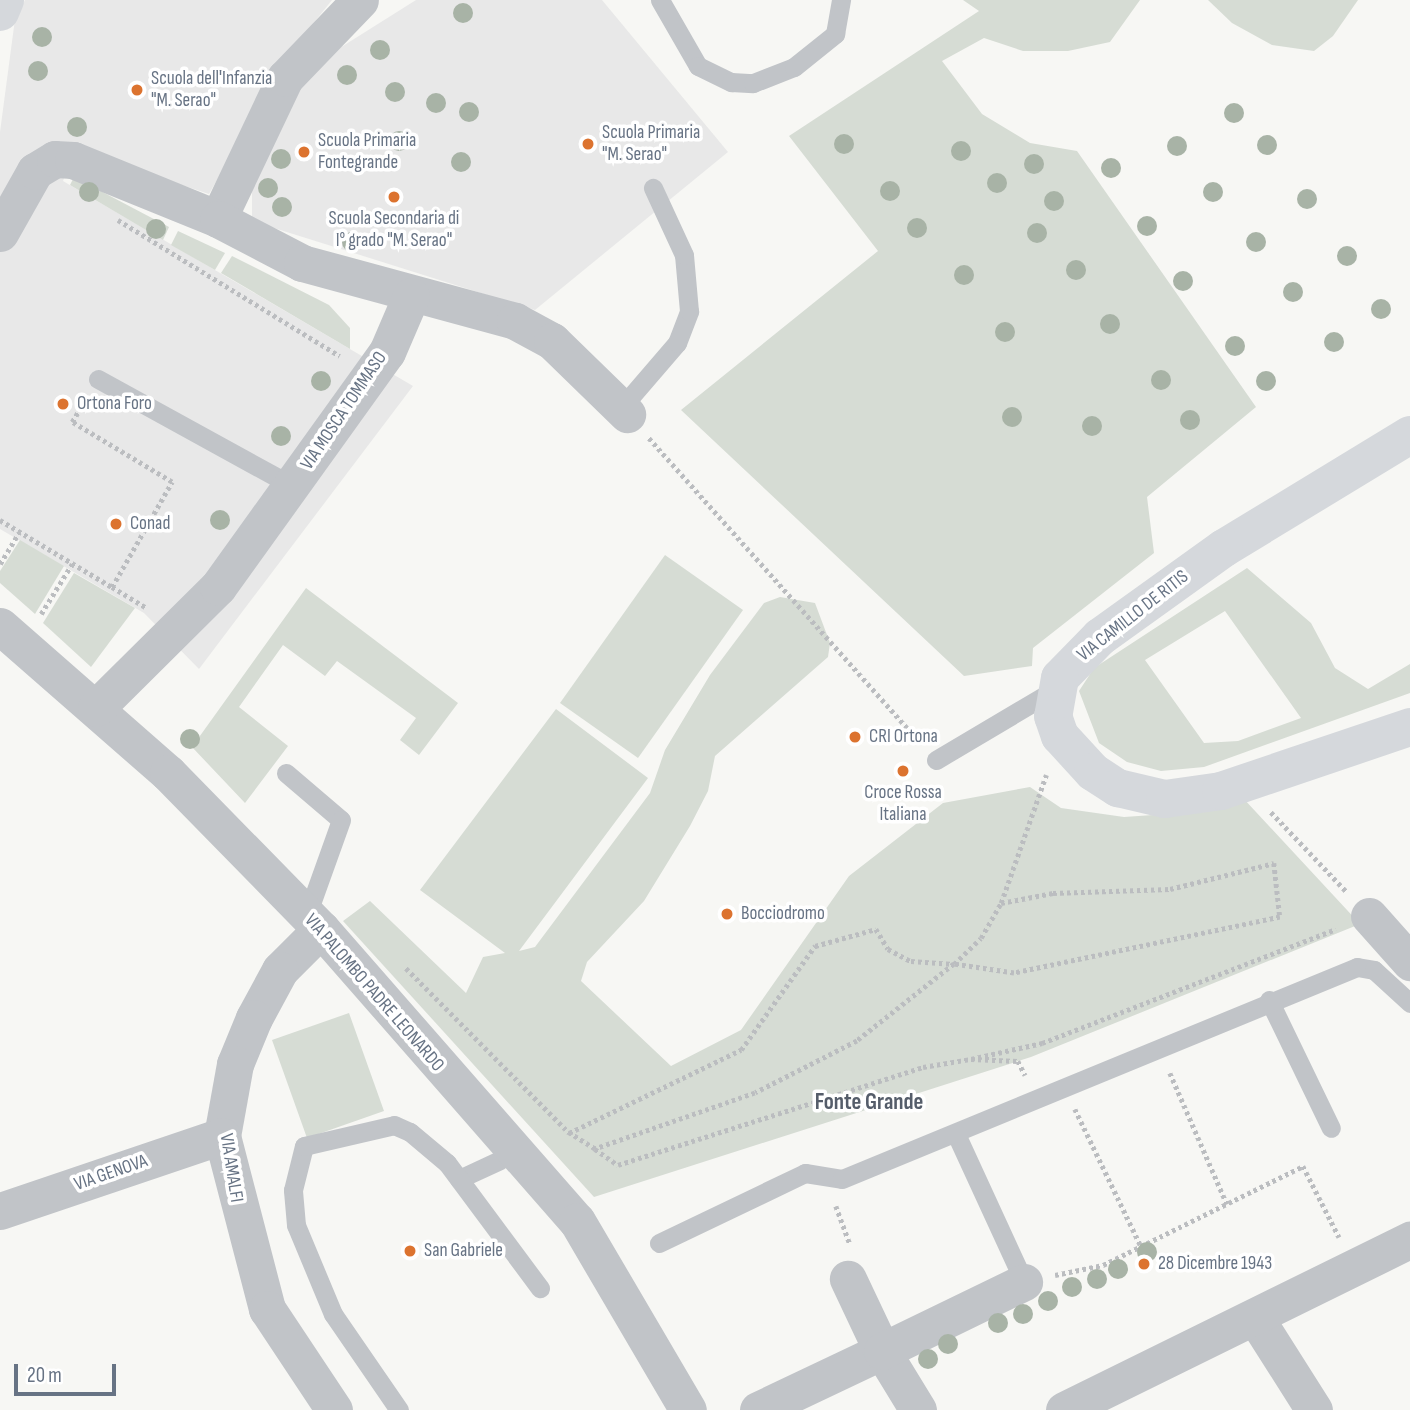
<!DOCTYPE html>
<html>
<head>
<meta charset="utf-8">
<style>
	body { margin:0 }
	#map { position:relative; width:1410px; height:1410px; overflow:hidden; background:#f7f7f4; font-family:"Sofia Sans Condensed",sans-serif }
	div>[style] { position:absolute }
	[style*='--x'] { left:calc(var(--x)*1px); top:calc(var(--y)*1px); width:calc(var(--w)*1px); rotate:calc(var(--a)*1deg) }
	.built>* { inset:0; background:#e8e8e8 }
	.green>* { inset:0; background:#d6dcd4 }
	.path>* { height:4.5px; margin-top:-2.25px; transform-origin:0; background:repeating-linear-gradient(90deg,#bbbdc0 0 3.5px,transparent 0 7px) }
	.lane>* { height:19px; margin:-9.5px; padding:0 9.5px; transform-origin:9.5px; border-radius:9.5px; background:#c1c4c8 }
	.street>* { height:37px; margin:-18.5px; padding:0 18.5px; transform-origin:18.5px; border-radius:18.5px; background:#c1c4c8 }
	.secondary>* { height:38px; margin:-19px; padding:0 19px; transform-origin:19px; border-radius:19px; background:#d5d8dc }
	.trees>* { width:20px; height:20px; margin:-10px; border-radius:50%; background:#a8b3a6 }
	.dots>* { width:19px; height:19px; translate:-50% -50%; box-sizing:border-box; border:4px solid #fff; border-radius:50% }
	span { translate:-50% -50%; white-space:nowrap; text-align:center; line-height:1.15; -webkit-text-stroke:7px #fff; paint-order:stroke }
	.poi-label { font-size:19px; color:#677384 }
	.left { translate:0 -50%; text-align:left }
	.street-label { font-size:19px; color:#677384 }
	.quarter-label { font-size:23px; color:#555d6a; font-weight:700 }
	.scale { position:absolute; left:14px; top:1364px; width:102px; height:32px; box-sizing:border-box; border:4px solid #677384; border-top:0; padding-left:9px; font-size:21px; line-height:24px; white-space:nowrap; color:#677384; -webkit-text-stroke:5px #fff; paint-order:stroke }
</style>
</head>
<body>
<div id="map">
	<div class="built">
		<div style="clip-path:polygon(25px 0,332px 0,288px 55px,209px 194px,74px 149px,63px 181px,413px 386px,199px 669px,144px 613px,0 529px,0 132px,15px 19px)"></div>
		<div style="clip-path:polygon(416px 0,602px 0,728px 152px,535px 310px,252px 221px,252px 162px,304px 78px,327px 56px)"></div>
	</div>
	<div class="green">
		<div style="clip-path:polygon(963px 0,1140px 0,1110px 42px,1068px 51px,1023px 51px,984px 38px,942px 61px,982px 114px,1030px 143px,1077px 151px,1256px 407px,1147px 497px,1154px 553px,1033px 648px,1032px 666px,964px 676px,681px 410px,878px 251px,789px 136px,979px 11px)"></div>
		<div style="clip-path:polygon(1208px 0,1358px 0,1333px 36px,1314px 51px,1272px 45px,1232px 23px)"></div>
		<div style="clip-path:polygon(74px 177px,169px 227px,163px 240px,70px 185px)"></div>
		<div style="clip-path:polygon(178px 231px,225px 253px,215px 270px,171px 245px)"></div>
		<div style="clip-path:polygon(232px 256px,329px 305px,350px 328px,350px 349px,221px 273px)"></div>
		<div style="clip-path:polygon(20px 540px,64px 566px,35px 614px,0 583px,0 571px)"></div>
		<div style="clip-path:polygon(665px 555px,743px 610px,638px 758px,560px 703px)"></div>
		<div style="clip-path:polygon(evenodd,1247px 568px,1311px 623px,1335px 668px,1368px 689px,1410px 664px,1410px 693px,1204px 767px,1161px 771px,1127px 762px,1099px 743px,1079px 691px,1094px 668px,1247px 568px,1225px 611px,1301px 718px,1238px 741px,1204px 743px,1145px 660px,1225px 611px)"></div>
		<div style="clip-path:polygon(74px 573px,135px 608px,91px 667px,43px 623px)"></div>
		<div style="clip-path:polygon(306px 588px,458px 703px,419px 755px,400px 740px,416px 718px,337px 661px,325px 676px,283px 645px,239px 707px,288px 746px,245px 803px,192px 747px)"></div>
		<div style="clip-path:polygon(780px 597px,815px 603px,830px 643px,828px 657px,715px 756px,708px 791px,690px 826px,644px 901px,587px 962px,581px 981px,671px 1066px,741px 1030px,849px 876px,943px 803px,1030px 787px,1061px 808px,1124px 817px,1196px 812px,1243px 798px,1360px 924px,1031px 1057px,594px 1197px,343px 921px,370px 901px,466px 993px,483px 957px,505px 953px,420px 890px,556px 709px,648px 778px,519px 951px,535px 947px,650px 793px,665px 750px,710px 675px,764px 603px)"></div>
		<div style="clip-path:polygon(349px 1013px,384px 1111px,307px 1138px,272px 1040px)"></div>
	</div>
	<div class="path">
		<div style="--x:118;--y:220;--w:260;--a:31.5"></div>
		<div style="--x:649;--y:438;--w:404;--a:48.3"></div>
		<div style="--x:0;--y:520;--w:131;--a:30.9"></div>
		<div style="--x:112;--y:587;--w:121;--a:-60.3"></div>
		<div style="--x:172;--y:482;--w:117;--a:-149"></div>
		<div style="--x:72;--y:422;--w:26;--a:-59"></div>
		<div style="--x:0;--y:564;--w:37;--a:-59"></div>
		<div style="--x:112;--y:587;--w:41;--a:31"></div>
		<div style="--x:41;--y:614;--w:59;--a:-58.2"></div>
		<div style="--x:1271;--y:812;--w:110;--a:46.5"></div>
		<div style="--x:1274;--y:863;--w:54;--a:83.7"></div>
		<div style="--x:1280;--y:917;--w:272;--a:168.1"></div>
		<div style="--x:1014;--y:973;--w:61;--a:-171.5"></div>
		<div style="--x:954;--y:964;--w:37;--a:-44"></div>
		<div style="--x:981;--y:938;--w:40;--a:-60.3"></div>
		<div style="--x:1001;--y:903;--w:53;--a:-10.9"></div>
		<div style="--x:1053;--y:893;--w:117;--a:-2"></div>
		<div style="--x:1170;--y:889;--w:107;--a:-14"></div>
		<div style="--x:1001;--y:903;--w:136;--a:-70.6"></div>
		<div style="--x:406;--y:968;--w:232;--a:45.3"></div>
		<div style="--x:569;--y:1133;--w:191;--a:-25.8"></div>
		<div style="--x:741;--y:1050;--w:128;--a:-54.6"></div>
		<div style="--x:815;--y:946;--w:63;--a:-15.6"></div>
		<div style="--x:876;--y:929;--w:23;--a:59"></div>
		<div style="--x:888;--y:949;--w:26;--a:28"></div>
		<div style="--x:911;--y:961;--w:43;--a:4"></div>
		<div style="--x:954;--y:964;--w:124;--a:141.6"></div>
		<div style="--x:857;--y:1041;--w:114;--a:153"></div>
		<div style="--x:755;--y:1093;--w:170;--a:160.7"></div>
		<div style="--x:595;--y:1149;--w:31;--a:-148"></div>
		<div style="--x:971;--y:1059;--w:73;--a:-12.7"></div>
		<div style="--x:1042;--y:1043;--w:315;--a:-21.2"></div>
		<div style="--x:1170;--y:1073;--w:143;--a:66.5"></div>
		<div style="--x:1075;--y:1109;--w:152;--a:64.3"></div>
		<div style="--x:595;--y:1149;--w:28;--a:35"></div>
		<div style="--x:618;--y:1165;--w:320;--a:-17.8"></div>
		<div style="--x:923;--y:1067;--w:49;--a:-9.5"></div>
		<div style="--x:971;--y:1059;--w:47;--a:2.4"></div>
		<div style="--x:1018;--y:1061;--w:16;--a:63"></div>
		<div style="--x:836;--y:1206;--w:40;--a:69.8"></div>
		<div style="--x:1055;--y:1275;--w:49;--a:-11.8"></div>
		<div style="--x:1103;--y:1265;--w:223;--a:-26.3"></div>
		<div style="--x:1303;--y:1166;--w:80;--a:63.1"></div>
	</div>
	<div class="lane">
		<div style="--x:660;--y:0;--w:76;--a:60.1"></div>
		<div style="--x:698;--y:66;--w:37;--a:26"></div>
		<div style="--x:731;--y:82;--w:22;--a:3"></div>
		<div style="--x:753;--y:83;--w:44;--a:-21.3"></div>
		<div style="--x:794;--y:67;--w:53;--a:-38.8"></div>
		<div style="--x:835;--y:34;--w:35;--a:-80"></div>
		<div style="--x:98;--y:379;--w:222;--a:28.8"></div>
		<div style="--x:621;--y:408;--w:86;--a:-49.3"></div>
		<div style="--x:677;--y:343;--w:34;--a:-69"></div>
		<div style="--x:689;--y:311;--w:56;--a:-95.1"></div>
		<div style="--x:684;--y:255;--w:74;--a:-114.8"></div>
		<div style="--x:936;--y:760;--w:137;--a:-30.7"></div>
		<div style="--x:286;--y:773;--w:72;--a:40.5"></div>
		<div style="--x:341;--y:820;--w:101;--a:109.7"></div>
		<div style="--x:1269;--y:1000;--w:142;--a:64.2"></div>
		<div style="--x:956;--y:1134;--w:163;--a:65.3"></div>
		<div style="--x:459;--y:1179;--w:45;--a:-24.9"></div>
		<div style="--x:659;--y:1243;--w:162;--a:-25.6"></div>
		<div style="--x:805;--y:1173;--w:37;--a:9"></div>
		<div style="--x:842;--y:1179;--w:557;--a:-22.37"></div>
		<div style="--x:1357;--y:967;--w:17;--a:10"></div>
		<div style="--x:1374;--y:970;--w:49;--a:42.5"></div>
		<div style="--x:399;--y:1410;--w:116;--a:-124.5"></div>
		<div style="--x:333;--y:1314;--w:96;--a:-112.6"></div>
		<div style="--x:296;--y:1225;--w:35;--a:-95"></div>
		<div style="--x:293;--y:1190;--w:45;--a:-76"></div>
		<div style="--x:304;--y:1146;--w:92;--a:-13.1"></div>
		<div style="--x:394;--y:1125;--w:17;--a:24"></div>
		<div style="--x:410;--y:1132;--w:48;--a:40"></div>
		<div style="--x:447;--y:1163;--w:156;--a:53.4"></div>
	</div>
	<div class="street">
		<div style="--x:218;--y:219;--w:156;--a:-64.6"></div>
		<div style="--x:285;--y:78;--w:108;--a:-46.1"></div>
		<div style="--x:0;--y:233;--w:71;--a:-60.6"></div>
		<div style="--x:35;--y:171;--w:23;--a:-31"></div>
		<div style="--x:55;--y:159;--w:18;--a:3"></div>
		<div style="--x:73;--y:160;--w:157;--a:22.1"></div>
		<div style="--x:218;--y:219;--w:95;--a:27.6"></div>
		<div style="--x:302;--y:263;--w:221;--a:15.2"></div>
		<div style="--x:515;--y:321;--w:42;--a:28.4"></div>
		<div style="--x:552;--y:341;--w:105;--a:44.2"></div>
		<div style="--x:0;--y:626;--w:223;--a:41.2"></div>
		<div style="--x:168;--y:773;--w:219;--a:45.6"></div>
		<div style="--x:321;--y:929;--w:388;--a:48.8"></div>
		<div style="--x:577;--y:1221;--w:219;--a:59.6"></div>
		<div style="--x:96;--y:708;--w:172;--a:-44.8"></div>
		<div style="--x:218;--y:587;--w:289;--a:-54.3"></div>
		<div style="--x:387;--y:352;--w:61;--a:-66.8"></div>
		<div style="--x:1369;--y:916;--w:62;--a:48.3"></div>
		<div style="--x:321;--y:929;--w:58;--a:135"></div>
		<div style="--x:280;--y:970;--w:55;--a:118.4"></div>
		<div style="--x:254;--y:1018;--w:50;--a:112.4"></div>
		<div style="--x:235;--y:1064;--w:73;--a:100.2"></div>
		<div style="--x:222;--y:1136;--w:179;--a:75.4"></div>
		<div style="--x:267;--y:1309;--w:121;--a:56.4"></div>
		<div style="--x:0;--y:1211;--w:234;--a:-18.7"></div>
		<div style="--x:1255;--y:1317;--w:110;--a:57.6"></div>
		<div style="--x:758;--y:1410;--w:137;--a:-25.4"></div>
		<div style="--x:882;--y:1351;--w:80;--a:-115.3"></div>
		<div style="--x:918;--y:1410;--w:69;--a:-121.4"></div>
		<div style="--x:882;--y:1351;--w:158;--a:-25.9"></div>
		<div style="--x:1064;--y:1410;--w:386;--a:-26.2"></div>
	</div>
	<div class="secondary">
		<div style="--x:0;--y:12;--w:13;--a:-67"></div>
		<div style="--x:1410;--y:435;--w:218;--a:148.7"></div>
		<div style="--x:1224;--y:548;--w:153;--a:144.3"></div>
		<div style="--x:1100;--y:637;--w:57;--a:134.3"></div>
		<div style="--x:1060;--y:678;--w:39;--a:100"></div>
		<div style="--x:1053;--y:716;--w:21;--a:71"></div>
		<div style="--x:1060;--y:736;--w:49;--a:47.5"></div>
		<div style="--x:1093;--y:772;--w:30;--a:33"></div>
		<div style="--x:1118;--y:788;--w:48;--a:13.2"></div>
		<div style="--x:1165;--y:799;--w:57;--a:-8.1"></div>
		<div style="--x:1221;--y:791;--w:200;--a:-18.7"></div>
	</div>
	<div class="trees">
		<div style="left:463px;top:13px"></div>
		<div style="left:42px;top:37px"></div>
		<div style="left:380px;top:50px"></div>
		<div style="left:38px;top:71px"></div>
		<div style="left:347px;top:75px"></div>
		<div style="left:395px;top:92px"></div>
		<div style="left:436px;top:103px"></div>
		<div style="left:469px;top:112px"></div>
		<div style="left:1234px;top:113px"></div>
		<div style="left:77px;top:127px"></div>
		<div style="left:399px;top:141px"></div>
		<div style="left:844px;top:144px"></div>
		<div style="left:1267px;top:145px"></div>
		<div style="left:1177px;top:146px"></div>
		<div style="left:961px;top:151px"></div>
		<div style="left:281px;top:159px"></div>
		<div style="left:461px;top:162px"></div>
		<div style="left:1034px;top:164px"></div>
		<div style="left:1111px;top:168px"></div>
		<div style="left:997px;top:183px"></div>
		<div style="left:268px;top:188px"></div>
		<div style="left:890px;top:191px"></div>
		<div style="left:89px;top:192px"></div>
		<div style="left:1213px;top:192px"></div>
		<div style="left:1307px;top:199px"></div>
		<div style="left:1054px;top:201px"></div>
		<div style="left:282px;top:207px"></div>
		<div style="left:1147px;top:226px"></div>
		<div style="left:917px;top:228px"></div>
		<div style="left:156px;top:229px"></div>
		<div style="left:1037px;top:233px"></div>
		<div style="left:352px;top:242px"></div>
		<div style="left:1256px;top:242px"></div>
		<div style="left:1347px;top:256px"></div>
		<div style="left:1076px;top:270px"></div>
		<div style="left:964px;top:275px"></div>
		<div style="left:1183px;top:281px"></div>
		<div style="left:1293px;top:292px"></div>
		<div style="left:1381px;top:309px"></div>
		<div style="left:1110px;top:324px"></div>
		<div style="left:1005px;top:332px"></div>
		<div style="left:1334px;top:342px"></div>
		<div style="left:1235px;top:346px"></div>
		<div style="left:1161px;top:380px"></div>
		<div style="left:321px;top:381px"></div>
		<div style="left:1266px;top:381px"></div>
		<div style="left:1012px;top:417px"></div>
		<div style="left:1190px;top:420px"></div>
		<div style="left:1092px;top:426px"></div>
		<div style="left:281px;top:436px"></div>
		<div style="left:220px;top:520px"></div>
		<div style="left:190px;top:739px"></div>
		<div style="left:1147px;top:1252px"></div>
		<div style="left:1118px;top:1269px"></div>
		<div style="left:1097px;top:1279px"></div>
		<div style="left:1072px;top:1287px"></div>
		<div style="left:1048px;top:1301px"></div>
		<div style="left:1023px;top:1314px"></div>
		<div style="left:998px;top:1323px"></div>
		<div style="left:948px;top:1344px"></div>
		<div style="left:928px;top:1359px"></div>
	</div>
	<div class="dots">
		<div style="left:137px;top:90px;background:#dc732f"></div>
		<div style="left:588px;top:144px;background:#dc732f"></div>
		<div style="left:304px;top:152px;background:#dc732f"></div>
		<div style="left:394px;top:197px;background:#dc732f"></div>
		<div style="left:63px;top:404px;background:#dc732f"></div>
		<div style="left:116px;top:524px;background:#dc732f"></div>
		<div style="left:855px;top:737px;background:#dc732f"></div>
		<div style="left:903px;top:771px;background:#dc732f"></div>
		<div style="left:727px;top:914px;background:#dc732f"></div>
		<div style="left:410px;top:1251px;background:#dc732f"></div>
		<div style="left:1144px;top:1264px;background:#dc732f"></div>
	</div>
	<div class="poi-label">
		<span class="left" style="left:151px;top:90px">Scuola dell'Infanzia<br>"M. Serao"</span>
		<span class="left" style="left:602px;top:144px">Scuola Primaria<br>"M. Serao"</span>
		<span class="left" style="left:318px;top:152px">Scuola Primaria<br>Fontegrande</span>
		<span style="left:394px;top:230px">Scuola Secondaria di<br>I° grado "M. Serao"</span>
		<span class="left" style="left:77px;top:404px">Ortona Foro</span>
		<span class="left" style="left:130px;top:524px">Conad</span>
		<span class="left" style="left:869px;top:737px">CRI Ortona</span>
		<span style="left:903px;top:804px">Croce Rossa<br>Italiana</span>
		<span class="left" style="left:741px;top:914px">Bocciodromo</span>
		<span class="left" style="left:424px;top:1251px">San Gabriele</span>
		<span class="left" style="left:1158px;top:1264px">28 Dicembre 1943</span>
	</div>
	<div class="street-label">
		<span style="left:344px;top:411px;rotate:-56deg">VIA MOSCA TOMMASO</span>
		<span style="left:1133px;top:616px;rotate:-38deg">VIA CAMILLO DE RITIS</span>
		<span style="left:374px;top:993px;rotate:49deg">VIA PALOMBO PADRE LEONARDO</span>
		<span style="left:231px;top:1168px;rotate:81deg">VIA AMALFI</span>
		<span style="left:111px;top:1173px;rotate:-19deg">VIA GENOVA</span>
	</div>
	<div class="quarter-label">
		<span style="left:869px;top:1102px">Fonte Grande</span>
	</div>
	<div class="scale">20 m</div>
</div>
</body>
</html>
